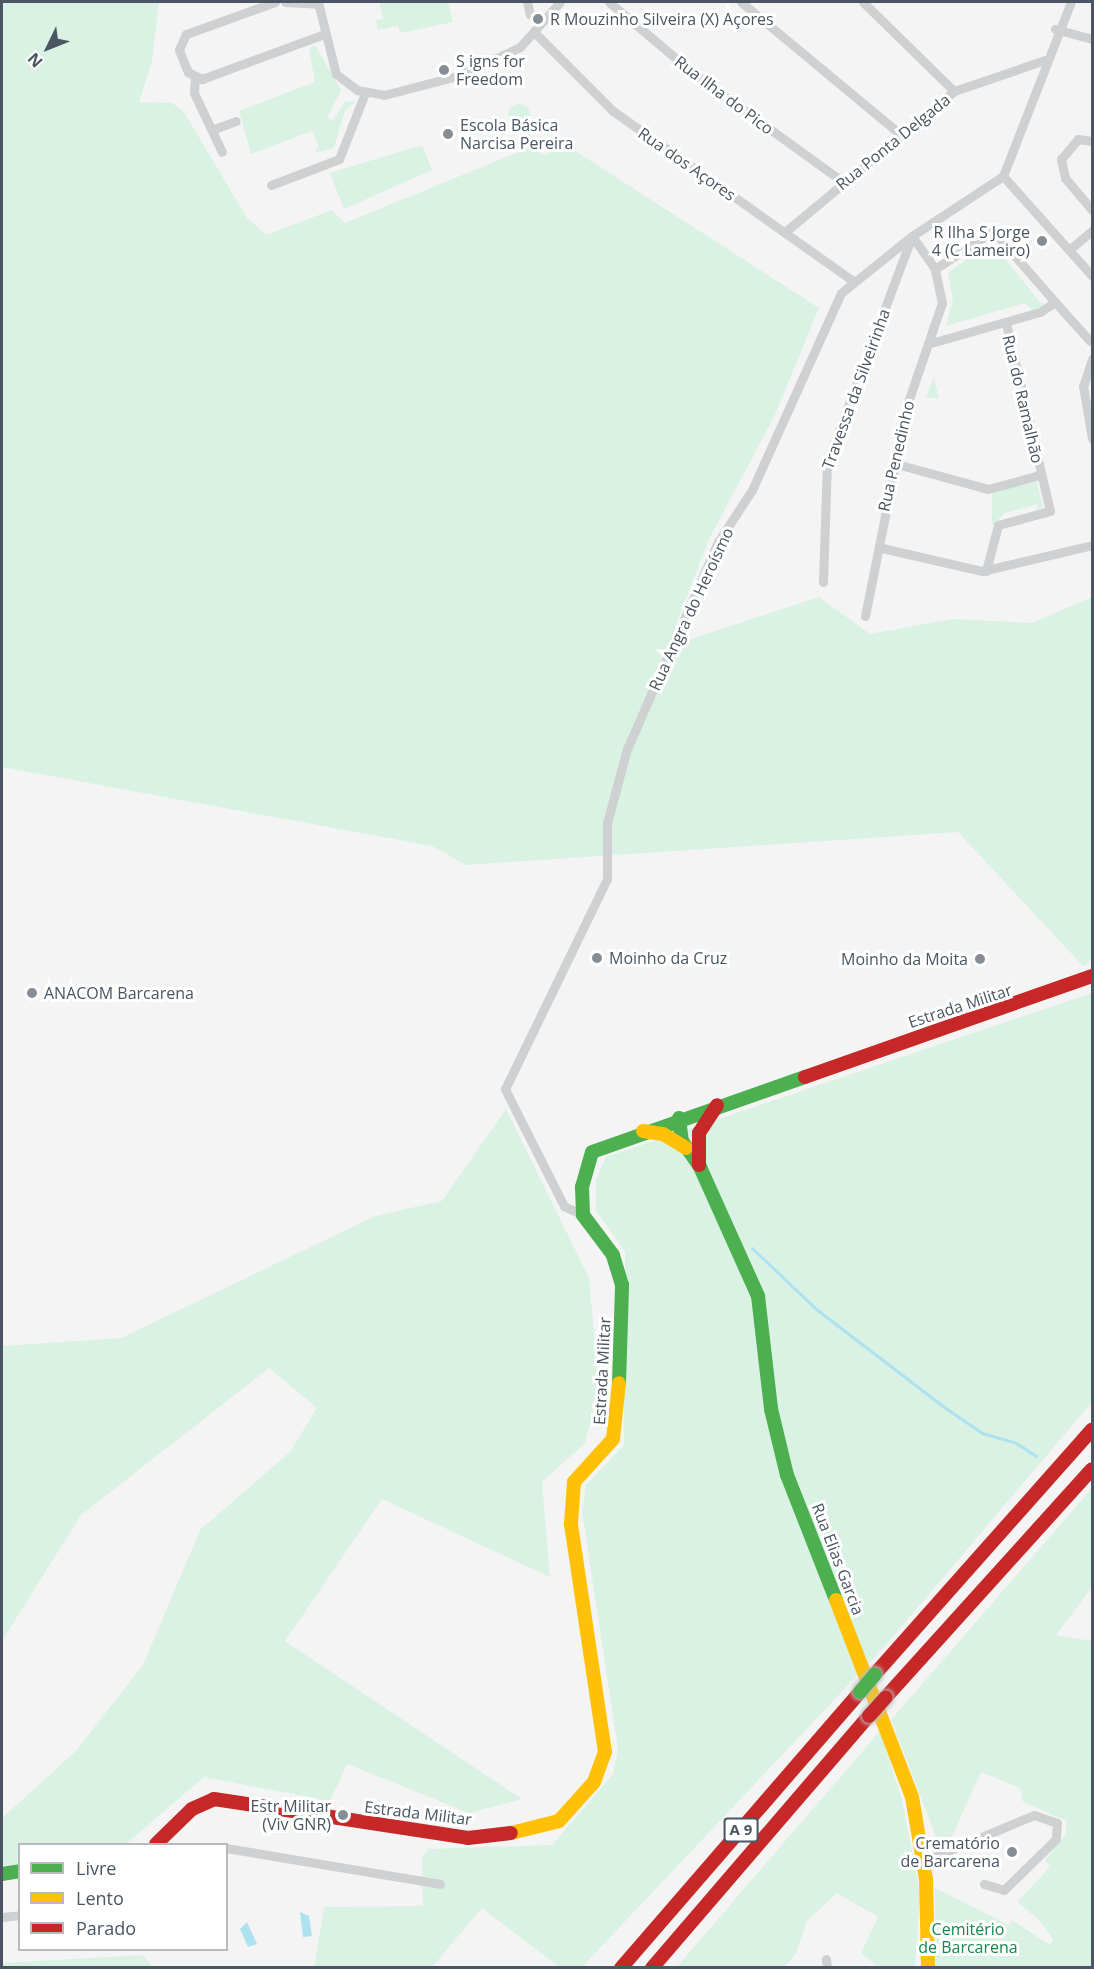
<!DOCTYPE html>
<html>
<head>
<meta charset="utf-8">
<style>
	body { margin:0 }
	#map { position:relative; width:1094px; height:1969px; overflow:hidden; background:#f4f4f4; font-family:"Open Sans",sans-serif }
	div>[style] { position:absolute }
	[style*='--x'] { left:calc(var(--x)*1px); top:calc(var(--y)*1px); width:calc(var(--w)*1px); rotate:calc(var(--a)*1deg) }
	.green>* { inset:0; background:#d9f2e3 }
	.round { border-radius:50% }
	.water>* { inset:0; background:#aee2f0 }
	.stream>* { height:3px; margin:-1.5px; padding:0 1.5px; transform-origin:1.5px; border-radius:1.5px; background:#aee2f0 }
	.street>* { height:9px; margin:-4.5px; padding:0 4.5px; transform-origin:4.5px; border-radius:4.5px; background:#ced0d2 }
	.fast>* { height:14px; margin:-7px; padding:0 7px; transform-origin:7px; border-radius:7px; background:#4caf50 }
	.slow>* { height:14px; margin:-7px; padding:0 7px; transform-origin:7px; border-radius:7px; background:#ffc107 }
	.jam>* { height:14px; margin:-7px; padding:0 7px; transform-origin:7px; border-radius:7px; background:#c62828 }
	.bridges { filter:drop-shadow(0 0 2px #b9bec3) drop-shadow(0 0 2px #b9bec3) }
	.fast-bridge>* { height:14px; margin:-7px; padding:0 7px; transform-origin:7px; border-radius:7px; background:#4caf50 }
	.jam-bridge>* { height:14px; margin:-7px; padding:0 7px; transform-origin:7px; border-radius:7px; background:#c62828 }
	.dots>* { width:16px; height:16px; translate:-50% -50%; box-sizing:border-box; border:3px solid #fff; border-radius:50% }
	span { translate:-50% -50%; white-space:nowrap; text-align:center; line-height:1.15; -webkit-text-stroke:6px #fff; paint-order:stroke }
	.shield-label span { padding:2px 4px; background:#fff; border:2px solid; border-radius:4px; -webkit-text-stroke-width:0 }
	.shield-label { font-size:15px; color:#4a5661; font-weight:700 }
	.poi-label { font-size:16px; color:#4a5661 }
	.left { translate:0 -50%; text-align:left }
	.right { translate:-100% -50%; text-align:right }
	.street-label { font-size:16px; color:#4a5661 }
	.park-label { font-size:16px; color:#17864f }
	.frame { position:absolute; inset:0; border:3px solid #4a5661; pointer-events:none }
	.legend { position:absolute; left:18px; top:1843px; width:210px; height:108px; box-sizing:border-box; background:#fff; border:2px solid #b7bbc0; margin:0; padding:8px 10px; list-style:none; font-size:18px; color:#4a5661 }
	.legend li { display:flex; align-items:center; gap:12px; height:30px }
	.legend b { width:30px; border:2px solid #b7bbc0 }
	.north { position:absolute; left:18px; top:18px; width:60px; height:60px; -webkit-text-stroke:4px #fff; paint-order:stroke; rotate:227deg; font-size:16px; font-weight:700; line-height:24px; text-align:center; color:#4a5661 }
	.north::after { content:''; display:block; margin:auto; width:21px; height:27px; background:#4a5661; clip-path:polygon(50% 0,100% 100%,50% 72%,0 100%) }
</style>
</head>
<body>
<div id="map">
	<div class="green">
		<div style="clip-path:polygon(2px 2px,159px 2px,152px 61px,139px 102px,172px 103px,184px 112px,247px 218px,266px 235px,332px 210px,345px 223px,531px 147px,545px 155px,566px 145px,819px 308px,774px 417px,710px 537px,675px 627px,688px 640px,819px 597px,870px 634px,953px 619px,1032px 623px,1092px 597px,1092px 958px,1084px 967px,958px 832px,466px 865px,432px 846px,2px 767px)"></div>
		<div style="clip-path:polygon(379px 2px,448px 2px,453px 22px,400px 33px,398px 26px,378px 30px,376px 20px,383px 19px)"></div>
		<div style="clip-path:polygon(315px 45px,341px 90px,327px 118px,333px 120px,345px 102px,356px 101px,345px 110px,334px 148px,314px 153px,319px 147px,312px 131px,251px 154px,239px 111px,315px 82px,309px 49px)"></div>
		<div class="round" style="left:508px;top:104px;width:22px;height:22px"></div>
		<div style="clip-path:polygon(422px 145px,432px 170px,344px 209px,330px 173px)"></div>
		<div style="clip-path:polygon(987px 244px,995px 246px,1043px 306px,1032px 310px,1025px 303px,946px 326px,953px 299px,948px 273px)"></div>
		<div style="clip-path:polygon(934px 377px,939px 399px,926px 397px)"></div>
		<div style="clip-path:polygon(1037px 482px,1043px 508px,1036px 510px,1038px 504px,1005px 513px,992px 525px,992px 492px)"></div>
		<div style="clip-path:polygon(1092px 993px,1092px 1402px,885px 1646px,582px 1967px,559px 1967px,482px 1908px,432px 1967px,314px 1968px,324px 1907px,423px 1906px,422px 1858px,429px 1849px,552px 1845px,613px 1774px,618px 1749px,582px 1511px,586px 1485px,624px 1445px,625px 1252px,596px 1210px,596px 1180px,606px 1157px)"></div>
		<div style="clip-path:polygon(506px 1109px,589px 1278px,599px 1390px,585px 1443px,542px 1482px,550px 1577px,382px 1499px,285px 1641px,522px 1799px,469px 1813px,347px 1764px,330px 1801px,204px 1777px,127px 1843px,20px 1844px,19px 1863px,2px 1867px,2px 1818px,75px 1752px,143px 1665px,200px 1530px,290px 1452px,317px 1408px,269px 1368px,81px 1515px,2px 1641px,2px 1346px,121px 1338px,375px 1216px,442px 1201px)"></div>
		<div style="clip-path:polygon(1092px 1488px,1092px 1587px,1056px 1635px,1092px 1641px,1092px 1967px,935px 1967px,935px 1888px,1009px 1925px,1012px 1920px,1050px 1945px,1053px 1939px,1038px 1919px,1017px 1902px,1050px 1867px,1045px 1860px,1065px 1835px,1067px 1821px,1023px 1802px,1020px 1788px,981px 1772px,949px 1843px,938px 1842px,891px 1720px)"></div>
		<div style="clip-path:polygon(880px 1731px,902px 1800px,920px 1893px,915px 1967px,878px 1967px,861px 1953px,878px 1917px,837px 1893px,807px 1921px,796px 1954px,784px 1967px,676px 1968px)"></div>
		<div style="clip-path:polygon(142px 1955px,153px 1967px,2px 1967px,2px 1963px)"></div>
	</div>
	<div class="water">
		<div style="clip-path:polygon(300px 1912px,309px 1916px,312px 1936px,303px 1937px)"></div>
		<div style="clip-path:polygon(247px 1922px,257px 1944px,248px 1947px,240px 1929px)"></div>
	</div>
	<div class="stream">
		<div style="--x:752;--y:1248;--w:88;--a:43.6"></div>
		<div style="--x:816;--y:1309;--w:165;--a:37.4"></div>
		<div style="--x:947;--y:1409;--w:42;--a:34.4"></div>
		<div style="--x:982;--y:1433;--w:35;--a:16"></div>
		<div style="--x:1016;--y:1443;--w:24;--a:33"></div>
	</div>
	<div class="street">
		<div style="--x:275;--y:2;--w:95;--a:160.2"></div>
		<div style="--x:186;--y:34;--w:17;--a:114"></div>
		<div style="--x:179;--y:50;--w:24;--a:68"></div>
		<div style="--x:188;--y:72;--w:16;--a:27"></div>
		<div style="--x:202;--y:79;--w:130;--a:-20.2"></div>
		<div style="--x:285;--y:2;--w:33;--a:3"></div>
		<div style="--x:318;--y:2;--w:74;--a:76"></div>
		<div style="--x:336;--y:74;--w:26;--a:37"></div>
		<div style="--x:357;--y:90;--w:27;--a:10"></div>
		<div style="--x:384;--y:95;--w:75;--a:-14.6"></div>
		<div style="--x:457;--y:76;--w:69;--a:-24.7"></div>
		<div style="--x:520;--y:47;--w:60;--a:-48.4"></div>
		<div style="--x:527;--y:2;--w:13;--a:77"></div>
		<div style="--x:609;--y:2;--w:116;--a:40.1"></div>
		<div style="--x:698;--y:77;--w:179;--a:35.9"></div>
		<div style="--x:741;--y:2;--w:207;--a:39.7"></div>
		<div style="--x:863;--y:2;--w:127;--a:44.4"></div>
		<div style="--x:1055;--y:29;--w:38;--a:15"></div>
		<div style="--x:536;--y:34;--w:109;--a:45"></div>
		<div style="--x:613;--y:111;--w:293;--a:35.3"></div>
		<div style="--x:195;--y:78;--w:15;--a:94"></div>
		<div style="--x:194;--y:93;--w:65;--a:64.6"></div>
		<div style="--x:214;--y:129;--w:23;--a:-20"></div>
		<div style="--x:1092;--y:141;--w:14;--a:-172"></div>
		<div style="--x:1078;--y:139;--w:26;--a:130"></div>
		<div style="--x:1061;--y:159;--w:19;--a:78"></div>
		<div style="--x:1065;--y:178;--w:42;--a:49.8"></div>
		<div style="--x:1003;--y:176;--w:134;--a:48.3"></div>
		<div style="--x:271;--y:185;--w:73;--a:-20.9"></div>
		<div style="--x:339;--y:159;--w:71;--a:-68.5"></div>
		<div style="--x:785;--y:232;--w:220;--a:-39.8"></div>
		<div style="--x:954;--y:91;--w:96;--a:-18.8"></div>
		<div style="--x:1069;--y:250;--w:30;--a:-40"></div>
		<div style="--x:1055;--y:302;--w:52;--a:48.1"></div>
		<div style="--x:931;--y:343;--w:113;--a:-15.9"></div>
		<div style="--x:1040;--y:312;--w:18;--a:-34"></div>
		<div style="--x:1055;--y:302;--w:94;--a:-131.1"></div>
		<div style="--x:993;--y:231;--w:69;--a:146.8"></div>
		<div style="--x:1092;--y:359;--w:28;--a:108"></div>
		<div style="--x:1083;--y:386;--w:53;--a:80.2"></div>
		<div style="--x:893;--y:463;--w:98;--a:15.3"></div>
		<div style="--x:988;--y:489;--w:54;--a:-15.1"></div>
		<div style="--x:882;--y:548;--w:103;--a:13"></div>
		<div style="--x:982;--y:571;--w:113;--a:-13.3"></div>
		<div style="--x:986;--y:571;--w:48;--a:-75.4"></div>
		<div style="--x:998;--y:525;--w:54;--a:-15.1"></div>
		<div style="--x:1050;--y:511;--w:193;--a:-103.2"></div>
		<div style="--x:823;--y:582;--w:120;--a:-88.1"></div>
		<div style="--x:827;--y:462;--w:241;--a:-69.4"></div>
		<div style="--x:865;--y:616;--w:215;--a:-78.7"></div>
		<div style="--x:907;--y:405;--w:108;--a:-71.1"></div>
		<div style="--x:942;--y:303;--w:35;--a:-102"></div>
		<div style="--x:935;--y:269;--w:40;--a:-124.9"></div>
		<div style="--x:583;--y:1215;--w:21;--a:-155"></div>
		<div style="--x:564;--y:1206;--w:131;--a:-116.8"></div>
		<div style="--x:505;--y:1089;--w:233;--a:-64.1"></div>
		<div style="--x:607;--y:879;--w:56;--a:-90"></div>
		<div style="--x:607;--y:823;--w:77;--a:-74.9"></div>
		<div style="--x:627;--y:749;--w:226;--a:-66.3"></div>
		<div style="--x:718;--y:542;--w:62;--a:-56.8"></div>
		<div style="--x:752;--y:490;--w:216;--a:-65.7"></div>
		<div style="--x:841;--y:293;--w:91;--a:-38.8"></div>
		<div style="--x:912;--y:236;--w:109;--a:-33.4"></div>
		<div style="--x:1003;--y:176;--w:187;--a:-68.7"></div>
		<div style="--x:226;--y:1848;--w:217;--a:9.5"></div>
		<div style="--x:924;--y:1861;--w:119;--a:-22.7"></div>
		<div style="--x:1034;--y:1815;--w:24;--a:19"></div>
		<div style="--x:1057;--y:1823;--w:16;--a:94"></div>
		<div style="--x:1056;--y:1839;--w:73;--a:135.6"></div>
		<div style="--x:1004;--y:1890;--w:21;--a:-163"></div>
		<div style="--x:2;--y:1917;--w:18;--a:-6"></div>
		<div style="--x:826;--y:1959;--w:9;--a:84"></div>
	</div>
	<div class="fast">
		<div style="--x:679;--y:1118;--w:23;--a:83"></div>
		<div style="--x:682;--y:1141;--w:32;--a:55"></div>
		<div style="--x:700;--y:1167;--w:141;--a:65.8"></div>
		<div style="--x:758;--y:1296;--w:114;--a:83.4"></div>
		<div style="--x:771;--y:1409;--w:68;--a:76.4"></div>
		<div style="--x:787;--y:1475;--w:134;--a:68.6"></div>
		<div style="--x:619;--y:1383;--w:98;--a:-88.2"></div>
		<div style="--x:622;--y:1285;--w:31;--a:-107"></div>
		<div style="--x:613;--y:1255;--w:50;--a:-126.9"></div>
		<div style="--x:583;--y:1215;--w:28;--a:-92"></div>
		<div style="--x:582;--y:1187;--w:36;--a:-74"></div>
		<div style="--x:592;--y:1152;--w:226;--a:-19.4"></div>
		<div style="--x:2;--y:1874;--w:18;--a:-9"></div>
	</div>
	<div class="slow">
		<div style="--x:643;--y:1131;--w:20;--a:9"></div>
		<div style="--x:663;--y:1134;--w:27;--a:31"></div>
		<div style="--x:836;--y:1600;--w:211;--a:68.9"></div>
		<div style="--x:912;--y:1797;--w:83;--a:80.3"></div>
		<div style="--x:926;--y:1879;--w:89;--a:88.7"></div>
		<div style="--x:511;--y:1833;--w:49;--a:-14"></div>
		<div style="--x:559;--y:1821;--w:52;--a:-48.1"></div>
		<div style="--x:594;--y:1782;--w:32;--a:-70"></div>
		<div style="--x:605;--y:1752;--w:231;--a:-98.5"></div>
		<div style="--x:571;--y:1524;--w:42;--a:-85.9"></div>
		<div style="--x:574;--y:1482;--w:58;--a:-47.8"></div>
		<div style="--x:613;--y:1439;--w:56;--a:-83.9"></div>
	</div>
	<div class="jam">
		<div style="--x:805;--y:1077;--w:304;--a:-19.4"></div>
		<div style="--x:699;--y:1165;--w:32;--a:-90"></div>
		<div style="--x:699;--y:1133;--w:33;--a:-57"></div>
		<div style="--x:875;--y:1674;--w:327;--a:-48.4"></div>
		<div style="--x:886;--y:1697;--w:307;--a:-47.9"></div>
		<div style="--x:156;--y:1844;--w:50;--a:-44.2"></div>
		<div style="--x:192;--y:1809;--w:24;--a:-24"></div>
		<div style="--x:214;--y:1799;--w:257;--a:8.7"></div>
		<div style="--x:468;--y:1838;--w:43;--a:-6.6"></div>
		<div style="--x:621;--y:1968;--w:365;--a:-49.1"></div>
		<div style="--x:652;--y:1968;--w:333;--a:-49.3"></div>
	</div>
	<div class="bridges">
		<div class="fast-bridge">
			<div style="--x:860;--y:1692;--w:23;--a:-50"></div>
		</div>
		<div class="jam-bridge">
			<div style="--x:869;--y:1716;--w:25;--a:-48"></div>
		</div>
	</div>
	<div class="dots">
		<div style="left:538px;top:19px;background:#868d94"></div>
		<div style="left:444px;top:70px;background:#868d94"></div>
		<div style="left:448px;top:134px;background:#868d94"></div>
		<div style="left:1042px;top:241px;background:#868d94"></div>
		<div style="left:597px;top:958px;background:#868d94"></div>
		<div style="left:980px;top:959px;background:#868d94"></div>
		<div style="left:32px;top:993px;background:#868d94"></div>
		<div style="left:343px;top:1815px;background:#868d94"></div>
		<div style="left:1012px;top:1852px;background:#868d94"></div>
	</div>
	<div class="shield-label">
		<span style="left:741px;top:1830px">A 9</span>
	</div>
	<div class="poi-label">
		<span class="left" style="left:550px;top:19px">R Mouzinho Silveira (X) Açores</span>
		<span class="left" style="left:456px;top:70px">S igns for<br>Freedom</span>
		<span class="left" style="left:460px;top:134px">Escola Básica<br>Narcisa Pereira</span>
		<span class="right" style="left:1030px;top:241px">R Ilha S Jorge<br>4 (C Lameiro)</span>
		<span class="left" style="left:609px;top:958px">Moinho da Cruz</span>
		<span class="right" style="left:968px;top:959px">Moinho da Moita</span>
		<span class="left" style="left:44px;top:993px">ANACOM Barcarena</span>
		<span class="right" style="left:331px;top:1815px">Estr Militar<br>(Viv GNR)</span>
		<span class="right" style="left:1000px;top:1852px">Crematório<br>de Barcarena</span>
	</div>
	<div class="street-label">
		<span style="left:724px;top:95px;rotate:37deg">Rua Ilha do Pico</span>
		<span style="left:893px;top:142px;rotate:-39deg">Rua Ponta Delgada</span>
		<span style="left:687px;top:164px;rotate:35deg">Rua dos Açores</span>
		<span style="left:856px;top:389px;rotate:-70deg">Travessa da Silveirinha</span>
		<span style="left:1023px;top:399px;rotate:77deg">Rua do Ramalhão</span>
		<span style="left:896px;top:456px;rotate:-77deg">Rua Penedinho</span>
		<span style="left:691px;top:609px;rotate:-65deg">Rua Angra do Heroísmo</span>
		<span style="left:960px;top:1006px;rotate:-18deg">Estrada Militar</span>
		<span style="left:602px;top:1371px;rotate:-87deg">Estrada Militar</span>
		<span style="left:838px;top:1559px;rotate:69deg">Rua Elias Garcia</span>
		<span style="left:418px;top:1813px;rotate:7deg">Estrada Militar</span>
	</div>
	<div class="park-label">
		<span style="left:968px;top:1938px">Cemitério<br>de Barcarena</span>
	</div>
	<div class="frame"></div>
	<ul class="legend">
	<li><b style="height:8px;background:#4caf50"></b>Livre</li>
	<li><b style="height:8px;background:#ffc107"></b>Lento</li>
	<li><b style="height:8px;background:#c62828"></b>Parado</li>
	</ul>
	<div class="north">N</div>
</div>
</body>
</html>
